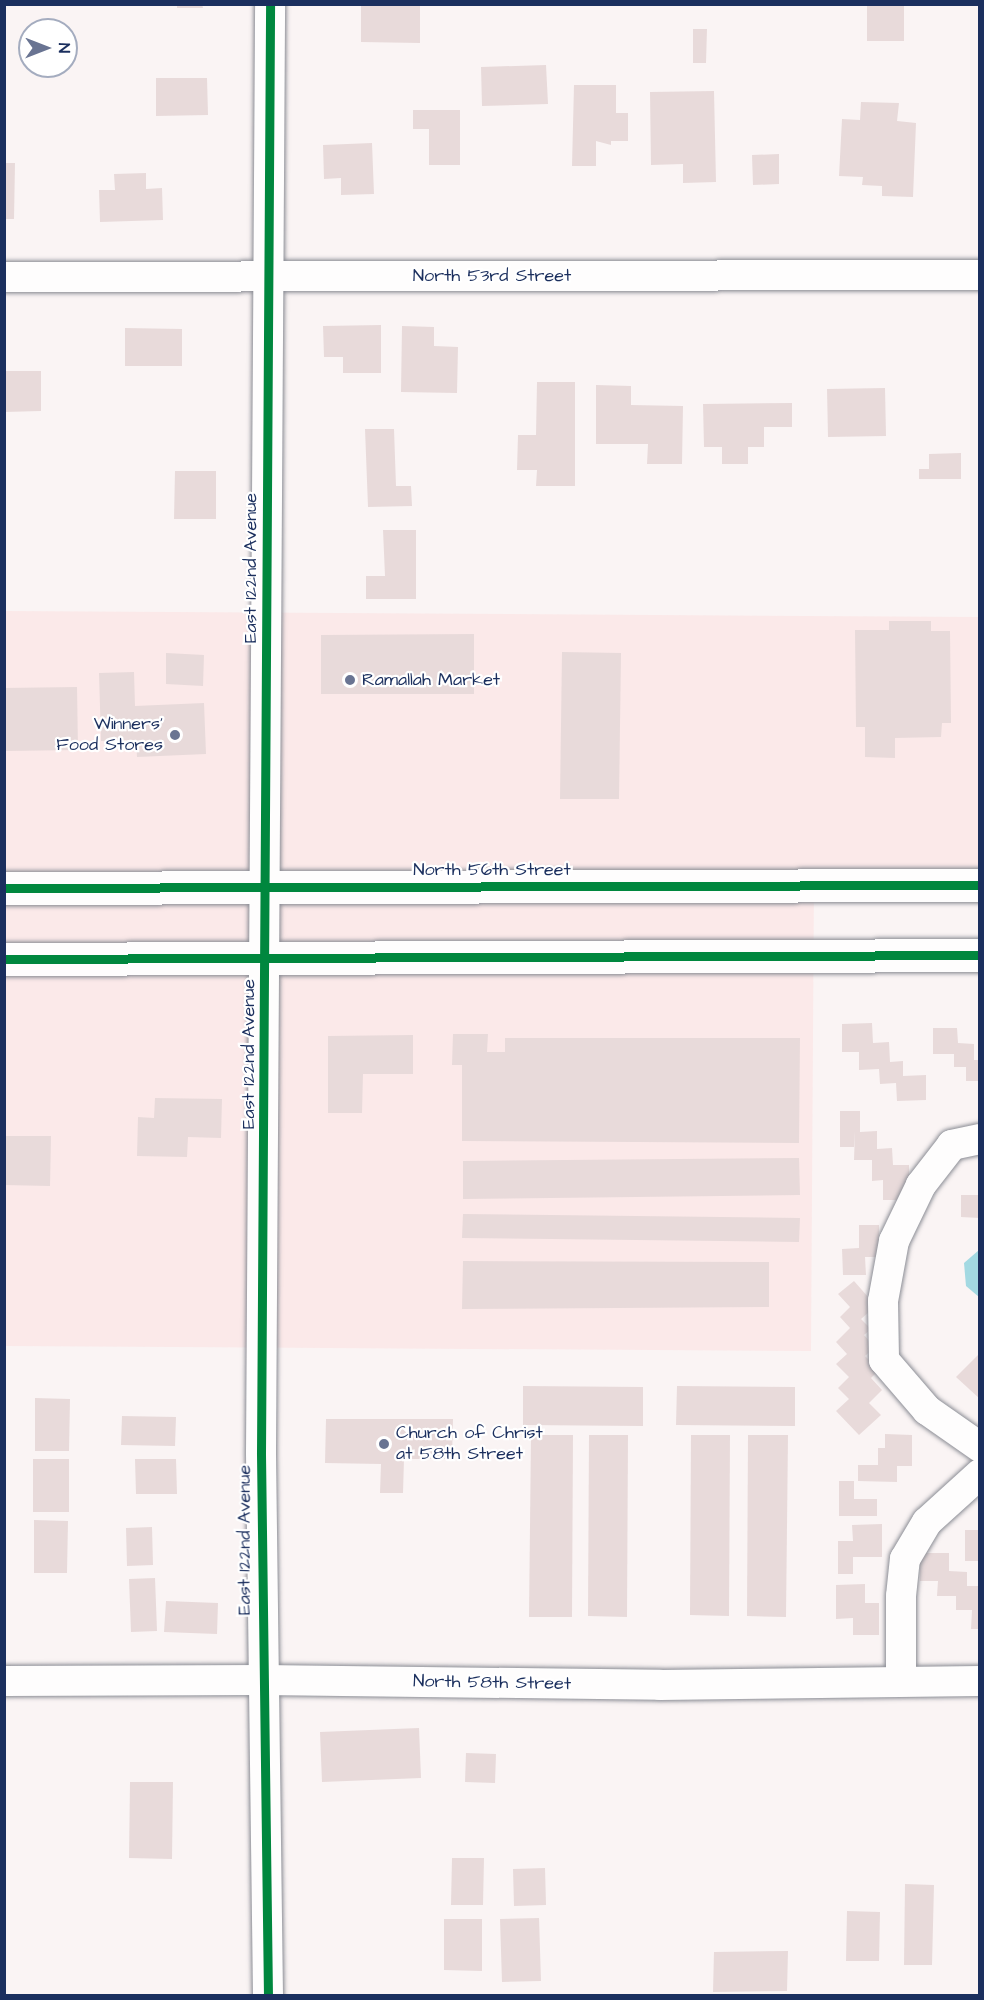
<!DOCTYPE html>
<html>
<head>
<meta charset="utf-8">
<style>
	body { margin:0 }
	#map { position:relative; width:984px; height:2000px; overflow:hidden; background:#faf4f4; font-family:"Architects Daughter",sans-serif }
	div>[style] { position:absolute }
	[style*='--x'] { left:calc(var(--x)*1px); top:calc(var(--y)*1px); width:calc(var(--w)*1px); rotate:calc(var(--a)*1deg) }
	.built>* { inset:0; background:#fbe9e9 }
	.water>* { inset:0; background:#a3d9e2 }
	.building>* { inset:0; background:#e8dada }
	.roads { filter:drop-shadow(0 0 2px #8b8d95) drop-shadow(0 0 2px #8b8d95) }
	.minor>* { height:30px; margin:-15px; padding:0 15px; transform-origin:15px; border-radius:15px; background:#fefdfd }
	.major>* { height:33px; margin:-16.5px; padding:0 16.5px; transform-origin:16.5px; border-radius:16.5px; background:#fefdfd }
	.cycleway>* { height:9px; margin:-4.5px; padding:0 4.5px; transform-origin:4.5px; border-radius:4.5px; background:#00873e }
	.dots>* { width:16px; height:16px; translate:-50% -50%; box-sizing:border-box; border:3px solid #fff; border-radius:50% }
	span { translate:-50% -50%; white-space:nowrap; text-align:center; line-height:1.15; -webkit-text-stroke:4.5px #fff; paint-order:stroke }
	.street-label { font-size:18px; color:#1b2f5e }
	.poi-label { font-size:18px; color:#1b2f5e }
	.left { translate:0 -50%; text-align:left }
	.right { translate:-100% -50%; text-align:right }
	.frame { position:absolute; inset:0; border:6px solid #1b2f5e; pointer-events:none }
	.north { position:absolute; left:18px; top:18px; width:60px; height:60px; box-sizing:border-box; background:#fff; border:2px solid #a4acbf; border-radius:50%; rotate:90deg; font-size:16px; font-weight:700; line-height:24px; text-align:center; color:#1b2f5e }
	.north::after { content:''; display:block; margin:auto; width:21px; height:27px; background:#697492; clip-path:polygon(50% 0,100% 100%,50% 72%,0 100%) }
</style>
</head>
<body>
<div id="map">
	<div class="built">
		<div style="clip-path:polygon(4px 611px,979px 617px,979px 878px,814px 879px,811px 1351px,5px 1346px)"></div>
	</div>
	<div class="water">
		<div style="clip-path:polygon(979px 1250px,979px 1297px,966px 1286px,964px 1263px)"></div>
	</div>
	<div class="building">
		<div style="clip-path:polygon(177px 4px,202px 4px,203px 8px,177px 8px)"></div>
		<div style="clip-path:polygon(361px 4px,420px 4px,420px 43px,361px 42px)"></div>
		<div style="clip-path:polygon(867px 4px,904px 4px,904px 41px,867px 41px)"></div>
		<div style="clip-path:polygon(693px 29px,707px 29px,706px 63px,693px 63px)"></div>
		<div style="clip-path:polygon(546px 65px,548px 104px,482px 106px,481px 67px)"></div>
		<div style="clip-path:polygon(156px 78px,207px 78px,208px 115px,156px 116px)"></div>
		<div style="clip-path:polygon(574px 85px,616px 85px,616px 113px,628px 113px,628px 141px,611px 141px,611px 145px,596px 141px,596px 166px,572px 166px)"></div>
		<div style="clip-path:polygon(714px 91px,716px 182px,683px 183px,683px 164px,651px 165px,650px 92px)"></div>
		<div style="clip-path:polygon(861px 102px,899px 103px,897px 121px,916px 123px,913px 197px,882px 196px,882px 186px,862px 185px,863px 177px,839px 176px,842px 119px,860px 120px)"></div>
		<div style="clip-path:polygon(413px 110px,460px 110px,460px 165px,429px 165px,429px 129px,413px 129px)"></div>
		<div style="clip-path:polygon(372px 143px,374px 194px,341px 195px,341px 178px,324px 179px,323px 145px)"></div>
		<div style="clip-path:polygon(779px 154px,779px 184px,753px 185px,752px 155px)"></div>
		<div style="clip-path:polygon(4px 163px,15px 163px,14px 219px,4px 219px)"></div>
		<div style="clip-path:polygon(146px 173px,146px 189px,162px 188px,163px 220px,100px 222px,99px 190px,115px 190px,114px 174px)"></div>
		<div style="clip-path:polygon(381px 325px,381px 373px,343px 373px,343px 357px,324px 357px,323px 326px)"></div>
		<div style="clip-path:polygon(402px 326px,434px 327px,434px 346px,458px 347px,457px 393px,401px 392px)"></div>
		<div style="clip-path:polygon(125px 328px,182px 329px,182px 366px,125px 366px)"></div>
		<div style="clip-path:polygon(4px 371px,41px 371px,41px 411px,4px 412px)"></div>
		<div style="clip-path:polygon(537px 382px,575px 382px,575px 486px,536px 486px,537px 470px,517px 470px,518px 435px,536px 435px)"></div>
		<div style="clip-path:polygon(596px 385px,631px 386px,631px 405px,683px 406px,682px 464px,647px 464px,648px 444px,596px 444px)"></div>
		<div style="clip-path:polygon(885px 388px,886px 436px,828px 437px,827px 389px)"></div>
		<div style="clip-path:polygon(792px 403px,792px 427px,764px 427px,764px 447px,748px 447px,748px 464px,722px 464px,722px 447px,704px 447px,703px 404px)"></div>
		<div style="clip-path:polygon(365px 429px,394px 429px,396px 486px,411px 486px,412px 506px,368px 507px)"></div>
		<div style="clip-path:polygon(961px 453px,961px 479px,919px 479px,919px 469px,929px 469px,929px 454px)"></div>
		<div style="clip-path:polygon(175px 471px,216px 471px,216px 519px,174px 519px)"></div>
		<div style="clip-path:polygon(383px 530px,416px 530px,416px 599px,366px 599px,366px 576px,385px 576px)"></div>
		<div style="clip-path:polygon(889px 621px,931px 621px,931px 631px,950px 631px,951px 723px,942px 723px,941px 737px,895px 738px,895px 758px,865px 757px,865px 727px,856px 727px,855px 630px,889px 630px)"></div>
		<div style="clip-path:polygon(474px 634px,474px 694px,321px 694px,321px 635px)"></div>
		<div style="clip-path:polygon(562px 652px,621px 653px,619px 799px,560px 799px)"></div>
		<div style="clip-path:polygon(166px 653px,204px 655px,203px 686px,166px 684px)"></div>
		<div style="clip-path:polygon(134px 672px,135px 706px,204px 703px,206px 754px,137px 757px,136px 740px,101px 741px,99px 673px)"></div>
		<div style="clip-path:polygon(77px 687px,78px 750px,4px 751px,4px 688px)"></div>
		<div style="clip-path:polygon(872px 1023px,873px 1043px,889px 1042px,890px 1062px,903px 1061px,903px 1076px,926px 1075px,926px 1100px,897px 1101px,896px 1083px,880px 1084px,879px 1069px,859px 1070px,859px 1052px,842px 1052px,842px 1024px)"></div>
		<div style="clip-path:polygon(933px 1028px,957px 1028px,958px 1043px,974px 1044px,974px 1060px,980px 1060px,980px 1081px,966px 1081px,966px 1067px,954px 1067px,954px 1054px,933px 1054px)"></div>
		<div style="clip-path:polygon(453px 1034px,488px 1034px,487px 1052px,505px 1052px,505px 1038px,800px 1038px,799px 1143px,462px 1141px,462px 1065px,452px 1065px)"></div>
		<div style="clip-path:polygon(413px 1035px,413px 1074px,363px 1074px,362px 1113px,328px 1113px,328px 1036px)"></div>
		<div style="clip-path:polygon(155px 1098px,222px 1099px,221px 1138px,188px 1137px,187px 1157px,137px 1156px,138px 1117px,154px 1118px)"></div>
		<div style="clip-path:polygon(840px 1111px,860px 1111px,860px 1132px,877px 1131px,877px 1149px,892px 1148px,893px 1165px,909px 1165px,909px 1200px,883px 1200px,883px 1180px,872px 1181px,872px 1160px,854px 1160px,855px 1131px,854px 1147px,840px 1147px)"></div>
		<div style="clip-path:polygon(4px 1136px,51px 1136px,50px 1186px,4px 1185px)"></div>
		<div style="clip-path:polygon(799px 1158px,800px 1195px,463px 1199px,463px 1161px)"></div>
		<div style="clip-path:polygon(961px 1195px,980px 1195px,980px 1218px,961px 1217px)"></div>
		<div style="clip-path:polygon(463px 1214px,800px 1218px,799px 1242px,462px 1238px)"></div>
		<div style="clip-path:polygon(859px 1225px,879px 1225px,879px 1257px,865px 1257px,866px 1275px,843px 1275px,842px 1249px,859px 1248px)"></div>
		<div style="clip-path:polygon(463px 1261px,769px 1262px,769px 1307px,462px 1309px)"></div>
		<div style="clip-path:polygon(854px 1281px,876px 1306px,861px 1319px,871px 1329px,864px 1335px,875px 1347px,865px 1356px,879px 1370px,871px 1378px,882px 1390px,869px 1403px,881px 1415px,859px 1435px,836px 1411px,849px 1399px,838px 1388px,849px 1377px,836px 1364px,847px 1354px,836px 1342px,850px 1328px,840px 1317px,850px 1307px,838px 1294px)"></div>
		<div style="clip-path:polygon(980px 1353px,980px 1399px,956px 1377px)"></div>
		<div style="clip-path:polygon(523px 1386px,643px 1387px,643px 1426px,523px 1425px)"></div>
		<div style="clip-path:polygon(677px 1386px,795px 1387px,795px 1426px,676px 1425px)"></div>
		<div style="clip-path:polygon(35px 1398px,70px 1399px,69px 1451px,35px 1451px)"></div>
		<div style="clip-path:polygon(122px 1416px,176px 1417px,175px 1446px,121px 1445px)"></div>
		<div style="clip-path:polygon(326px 1419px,453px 1419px,452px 1459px,404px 1459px,403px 1493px,380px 1493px,381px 1464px,325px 1463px)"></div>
		<div style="clip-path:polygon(885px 1434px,912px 1435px,912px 1466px,897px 1466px,897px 1482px,858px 1481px,858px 1465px,878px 1465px,878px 1448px,885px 1448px)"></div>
		<div style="clip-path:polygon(531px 1435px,573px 1435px,572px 1617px,529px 1617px)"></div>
		<div style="clip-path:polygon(589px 1435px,628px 1435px,627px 1617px,588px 1616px)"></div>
		<div style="clip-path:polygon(691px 1435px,730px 1435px,729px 1616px,690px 1615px)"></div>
		<div style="clip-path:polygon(748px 1435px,788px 1435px,786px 1617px,747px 1616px)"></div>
		<div style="clip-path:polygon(33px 1459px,69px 1459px,69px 1512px,33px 1512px)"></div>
		<div style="clip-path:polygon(135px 1459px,176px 1459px,177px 1494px,136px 1494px)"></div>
		<div style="clip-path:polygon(839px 1481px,854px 1481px,854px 1499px,877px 1499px,877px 1516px,839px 1516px)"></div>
		<div style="clip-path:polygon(34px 1520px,68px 1521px,67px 1573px,34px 1573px)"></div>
		<div style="clip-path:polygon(882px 1524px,882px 1557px,853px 1557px,853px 1574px,838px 1574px,838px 1541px,853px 1541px,852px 1525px)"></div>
		<div style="clip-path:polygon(152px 1527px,153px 1565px,127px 1566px,126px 1528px)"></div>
		<div style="clip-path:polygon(965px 1530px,980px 1530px,980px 1561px,965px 1561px)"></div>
		<div style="clip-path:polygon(920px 1553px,949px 1553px,949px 1571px,967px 1572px,967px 1586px,980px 1586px,980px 1629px,971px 1629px,972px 1610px,956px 1610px,956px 1596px,937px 1596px,938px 1581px,920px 1581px)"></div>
		<div style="clip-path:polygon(155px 1578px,157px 1631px,131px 1632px,129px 1579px)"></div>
		<div style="clip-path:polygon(865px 1584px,865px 1603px,879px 1603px,879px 1635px,853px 1635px,853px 1618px,836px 1619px,836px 1585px)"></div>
		<div style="clip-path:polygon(166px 1601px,218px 1603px,217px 1634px,164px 1632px)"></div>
		<div style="clip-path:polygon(419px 1728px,421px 1778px,322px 1782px,320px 1732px)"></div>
		<div style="clip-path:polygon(466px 1753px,496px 1754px,495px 1783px,465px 1782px)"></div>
		<div style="clip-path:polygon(130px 1782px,173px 1782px,172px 1859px,129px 1858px)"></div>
		<div style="clip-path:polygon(452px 1858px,484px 1858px,483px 1905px,451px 1905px)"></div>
		<div style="clip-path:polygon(545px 1868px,546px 1905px,514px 1906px,513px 1869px)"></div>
		<div style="clip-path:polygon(905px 1884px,934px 1885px,932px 1965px,904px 1965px)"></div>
		<div style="clip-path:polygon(847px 1911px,880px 1912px,879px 1961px,846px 1961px)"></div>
		<div style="clip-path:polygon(539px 1918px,541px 1981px,502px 1982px,500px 1919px)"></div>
		<div style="clip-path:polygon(444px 1919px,482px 1919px,482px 1971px,444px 1970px)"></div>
		<div style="clip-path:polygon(788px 1951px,787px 1991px,713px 1992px,714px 1952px)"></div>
	</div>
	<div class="roads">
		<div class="minor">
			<div style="--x:4;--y:277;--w:976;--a:-0.12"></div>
			<div style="--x:980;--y:1139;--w:29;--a:168"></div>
			<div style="--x:952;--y:1145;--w:51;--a:127.8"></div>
			<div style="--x:921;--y:1185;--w:62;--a:115.7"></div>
			<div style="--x:894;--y:1241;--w:61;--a:100.4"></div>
			<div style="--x:883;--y:1301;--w:59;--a:89"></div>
			<div style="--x:884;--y:1360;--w:66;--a:49.3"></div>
			<div style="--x:927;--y:1410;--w:65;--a:34.9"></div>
			<div style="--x:901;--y:1680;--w:84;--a:-90"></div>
			<div style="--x:901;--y:1596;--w:37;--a:-84"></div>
			<div style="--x:905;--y:1559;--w:43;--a:-59.3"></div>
			<div style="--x:927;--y:1522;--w:72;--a:-42.2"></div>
			<div style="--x:4;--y:1681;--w:259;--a:-0.2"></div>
			<div style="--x:263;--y:1680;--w:397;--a:0.7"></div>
			<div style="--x:660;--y:1685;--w:320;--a:-0.7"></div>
			<div style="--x:268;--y:1996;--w:544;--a:-90.74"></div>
			<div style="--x:261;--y:1452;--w:1448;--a:-89.64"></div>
		</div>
		<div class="major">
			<div style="--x:4;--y:888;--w:976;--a:-0.18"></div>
			<div style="--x:4;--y:959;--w:976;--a:-0.23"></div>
		</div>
	</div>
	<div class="cycleway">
		<div style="--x:4;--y:888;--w:976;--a:-0.18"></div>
		<div style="--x:4;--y:959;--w:976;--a:-0.23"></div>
		<div style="--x:268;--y:1996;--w:544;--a:-90.74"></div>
		<div style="--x:261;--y:1452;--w:1448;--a:-89.64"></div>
	</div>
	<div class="dots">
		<div style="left:350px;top:680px;background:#697492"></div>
		<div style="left:175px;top:735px;background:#697492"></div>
		<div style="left:384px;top:1444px;background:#697492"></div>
	</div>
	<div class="street-label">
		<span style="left:492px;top:276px">North 53rd Street</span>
		<span style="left:251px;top:568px;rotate:-90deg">East 122nd Avenue</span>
		<span style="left:492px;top:870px">North 56th Street</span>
		<span style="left:249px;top:1054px;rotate:-90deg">East 122nd Avenue</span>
		<span style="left:245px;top:1540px;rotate:-90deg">East 122nd Avenue</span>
		<span style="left:492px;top:1683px;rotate:1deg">North 58th Street</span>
	</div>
	<div class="poi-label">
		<span class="left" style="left:362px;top:680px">Ramallah Market</span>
		<span class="right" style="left:163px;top:735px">Winners'<br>Food Stores</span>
		<span class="left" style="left:396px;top:1444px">Church of Christ<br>at 58th Street</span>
	</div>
	<div class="frame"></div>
	<div class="north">N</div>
</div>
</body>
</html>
